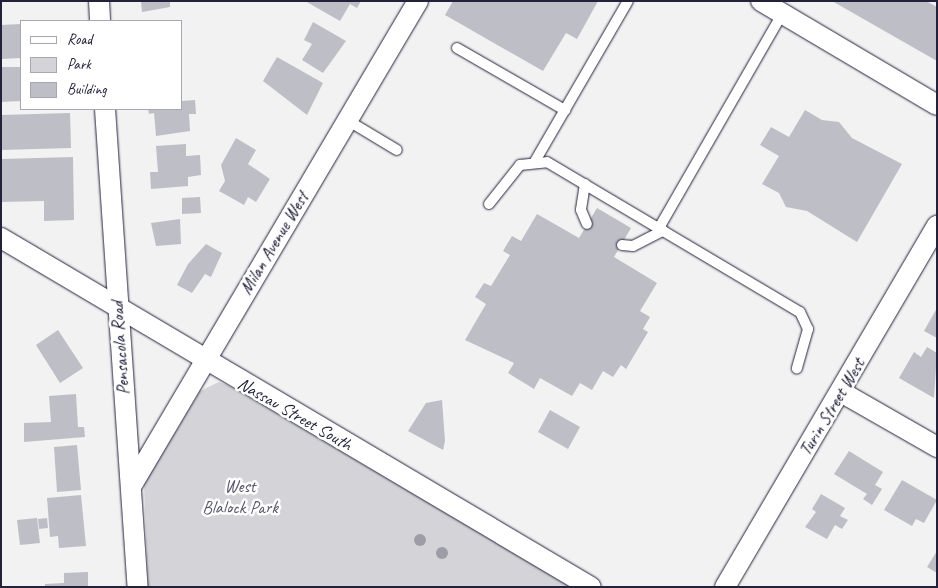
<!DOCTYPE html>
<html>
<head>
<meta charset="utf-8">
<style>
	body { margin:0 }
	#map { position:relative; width:938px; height:588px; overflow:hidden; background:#f2f2f3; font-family:Caveat,sans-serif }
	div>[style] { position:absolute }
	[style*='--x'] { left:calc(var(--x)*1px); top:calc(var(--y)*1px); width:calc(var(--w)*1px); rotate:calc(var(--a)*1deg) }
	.green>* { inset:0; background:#d3d3d8 }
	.building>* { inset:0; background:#bebec6 }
	.roads { filter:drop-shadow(0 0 1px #22223b) drop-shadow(0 0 1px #22223b) }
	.lane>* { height:10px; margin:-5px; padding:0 5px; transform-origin:5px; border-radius:5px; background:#fff }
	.street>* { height:20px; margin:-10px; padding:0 10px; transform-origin:10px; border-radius:10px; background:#fff }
	.trees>* { width:12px; height:12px; margin:-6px; border-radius:50%; background:#9d9da8 }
	span { translate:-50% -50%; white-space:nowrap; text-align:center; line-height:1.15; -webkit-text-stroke:5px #fff; paint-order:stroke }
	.street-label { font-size:18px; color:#22223b }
	.park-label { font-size:18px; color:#57576a }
	.frame { position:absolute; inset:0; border:2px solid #22223b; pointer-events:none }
	.legend { position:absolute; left:20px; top:20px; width:162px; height:90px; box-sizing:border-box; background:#fff; border:1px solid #a7a7b1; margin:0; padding:6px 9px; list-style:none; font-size:15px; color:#22223b }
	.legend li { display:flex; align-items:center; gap:10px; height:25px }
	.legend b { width:25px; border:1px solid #a7a7b1 }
</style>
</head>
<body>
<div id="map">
	<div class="green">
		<div style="clip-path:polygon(219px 382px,227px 385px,573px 587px,148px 587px,144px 484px,200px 391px)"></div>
	</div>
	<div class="building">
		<div style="clip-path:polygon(141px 1px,170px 1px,170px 7px,142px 12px)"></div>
		<div style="clip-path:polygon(305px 1px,361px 1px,357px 8px,350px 4px,340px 21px)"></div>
		<div style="clip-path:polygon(453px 1px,598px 1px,577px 39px,566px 33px,543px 71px,445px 15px)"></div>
		<div style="clip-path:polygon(832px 1px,926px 1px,937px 7px,937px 61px)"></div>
		<div style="clip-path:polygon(313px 22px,346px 41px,323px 73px,302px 60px,312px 44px,304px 40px)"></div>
		<div style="clip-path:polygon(21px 24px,21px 58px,1px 59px,1px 25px)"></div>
		<div style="clip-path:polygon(277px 57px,323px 83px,307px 115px,263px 81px)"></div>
		<div style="clip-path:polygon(1px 67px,21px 67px,21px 101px,1px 102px)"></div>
		<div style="clip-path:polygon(195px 100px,196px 114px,189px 114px,190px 131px,156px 136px,154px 113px,149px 114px,148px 109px,181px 109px,181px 101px)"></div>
		<div style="clip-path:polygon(805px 110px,822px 120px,839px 122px,852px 138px,902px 164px,857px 242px,807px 211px,786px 207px,779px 193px,762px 184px,779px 156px,760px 145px,771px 127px,789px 137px)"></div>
		<div style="clip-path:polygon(70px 113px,71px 148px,1px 150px,1px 115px)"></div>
		<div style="clip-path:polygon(236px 138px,256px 150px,248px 164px,270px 179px,256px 202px,248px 197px,244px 205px,219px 191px,225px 181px,221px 165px)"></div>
		<div style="clip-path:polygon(186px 144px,186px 156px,200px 155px,201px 175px,188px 177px,188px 186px,151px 189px,150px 172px,158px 172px,156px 146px)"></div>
		<div style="clip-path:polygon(73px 157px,74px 220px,44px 221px,44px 201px,1px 202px,1px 159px)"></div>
		<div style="clip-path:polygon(200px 197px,201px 213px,182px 214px,182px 198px)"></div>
		<div style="clip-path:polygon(597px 208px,631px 228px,614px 257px,657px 283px,640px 311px,650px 317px,643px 329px,648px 332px,626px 369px,621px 365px,613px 377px,603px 371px,592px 390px,580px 383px,572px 396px,540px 378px,534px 389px,508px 373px,514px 363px,465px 340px,486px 304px,475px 297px,484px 283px,491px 286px,510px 255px,503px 251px,512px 236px,521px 241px,537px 214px,579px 238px)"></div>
		<div style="clip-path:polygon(180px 219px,181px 244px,156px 246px,151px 223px)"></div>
		<div style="clip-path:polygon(206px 244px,222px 253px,211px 277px,205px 274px,192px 293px,177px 285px,188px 264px)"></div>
		<div style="clip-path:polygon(937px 308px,937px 338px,924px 331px)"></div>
		<div style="clip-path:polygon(58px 330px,83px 368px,60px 383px,36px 345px)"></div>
		<div style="clip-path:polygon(927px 347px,937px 353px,934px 398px,899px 378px,914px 352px,921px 357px)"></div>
		<div style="clip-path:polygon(76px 394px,78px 427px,84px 427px,85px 437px,24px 442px,24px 423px,51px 422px,49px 396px)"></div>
		<div style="clip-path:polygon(442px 400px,445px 441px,443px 450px,408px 431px,426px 403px)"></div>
		<div style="clip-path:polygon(550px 410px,580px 427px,568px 449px,538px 432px)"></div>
		<div style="clip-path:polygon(77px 445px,81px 490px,57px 492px,54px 447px)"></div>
		<div style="clip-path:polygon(849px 451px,883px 472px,875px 485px,882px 489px,872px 505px,863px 499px,867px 494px,834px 474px)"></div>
		<div style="clip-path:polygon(902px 480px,937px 500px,924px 523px,916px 519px,912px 526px,884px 510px)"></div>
		<div style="clip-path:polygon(821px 494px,845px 508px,840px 516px,848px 520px,842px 529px,835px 525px,827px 539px,805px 527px,816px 512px,812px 509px)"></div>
		<div style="clip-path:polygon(81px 495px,86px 546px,59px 548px,58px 536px,50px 537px,47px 498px)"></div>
		<div style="clip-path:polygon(37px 518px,40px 543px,20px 545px,17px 520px)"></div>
		<div style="clip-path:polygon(47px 518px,48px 528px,39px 529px,38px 519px)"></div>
		<div style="clip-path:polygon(937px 551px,937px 573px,927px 567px)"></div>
		<div style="clip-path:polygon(88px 572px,88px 587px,45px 587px,45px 584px,64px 583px,64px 573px)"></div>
	</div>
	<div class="roads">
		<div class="lane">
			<div style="--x:457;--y:48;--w:125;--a:29.9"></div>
			<div style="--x:347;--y:120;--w:58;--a:31"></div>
			<div style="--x:534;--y:163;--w:187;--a:-59.9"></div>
			<div style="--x:585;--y:184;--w:26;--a:99"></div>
			<div style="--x:581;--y:210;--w:15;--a:67"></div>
			<div style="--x:489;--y:204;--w:50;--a:-51.5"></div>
			<div style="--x:520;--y:165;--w:27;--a:-6"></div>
			<div style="--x:547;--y:162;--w:294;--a:30.7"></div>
			<div style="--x:800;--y:312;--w:19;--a:65"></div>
			<div style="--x:808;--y:329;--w:41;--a:105.8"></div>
			<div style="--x:659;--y:228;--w:247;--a:-60.1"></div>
			<div style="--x:622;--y:245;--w:11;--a:5"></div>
			<div style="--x:633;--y:246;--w:34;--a:-27"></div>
		</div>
		<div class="street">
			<div style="--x:99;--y:1;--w:20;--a:87"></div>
			<div style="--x:761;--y:1;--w:204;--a:30.6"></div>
			<div style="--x:105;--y:109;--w:479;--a:86.1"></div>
			<div style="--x:1;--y:238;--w:685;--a:30.61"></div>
			<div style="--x:841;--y:392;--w:111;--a:29.8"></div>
			<div style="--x:132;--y:485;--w:562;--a:-59.42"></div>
			<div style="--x:725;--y:587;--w:419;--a:-59.6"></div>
		</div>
	</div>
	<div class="trees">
		<div style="left:420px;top:540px"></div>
		<div style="left:442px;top:553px"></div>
	</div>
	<div class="street-label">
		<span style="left:274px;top:243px;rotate:-59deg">Milan Avenue West</span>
		<span style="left:120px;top:348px;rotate:-94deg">Pensacola Road</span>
		<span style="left:832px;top:407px;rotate:-59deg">Turin Street West</span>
		<span style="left:295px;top:414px;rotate:30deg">Nassau Street South</span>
	</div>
	<div class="park-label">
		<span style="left:240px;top:497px">West<br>Blalock Park</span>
	</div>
	<div class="frame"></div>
	<ul class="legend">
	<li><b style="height:6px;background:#fff"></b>Road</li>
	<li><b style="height:14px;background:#d3d3d8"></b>Park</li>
	<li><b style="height:14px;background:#bebec6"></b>Building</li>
	</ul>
</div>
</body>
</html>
